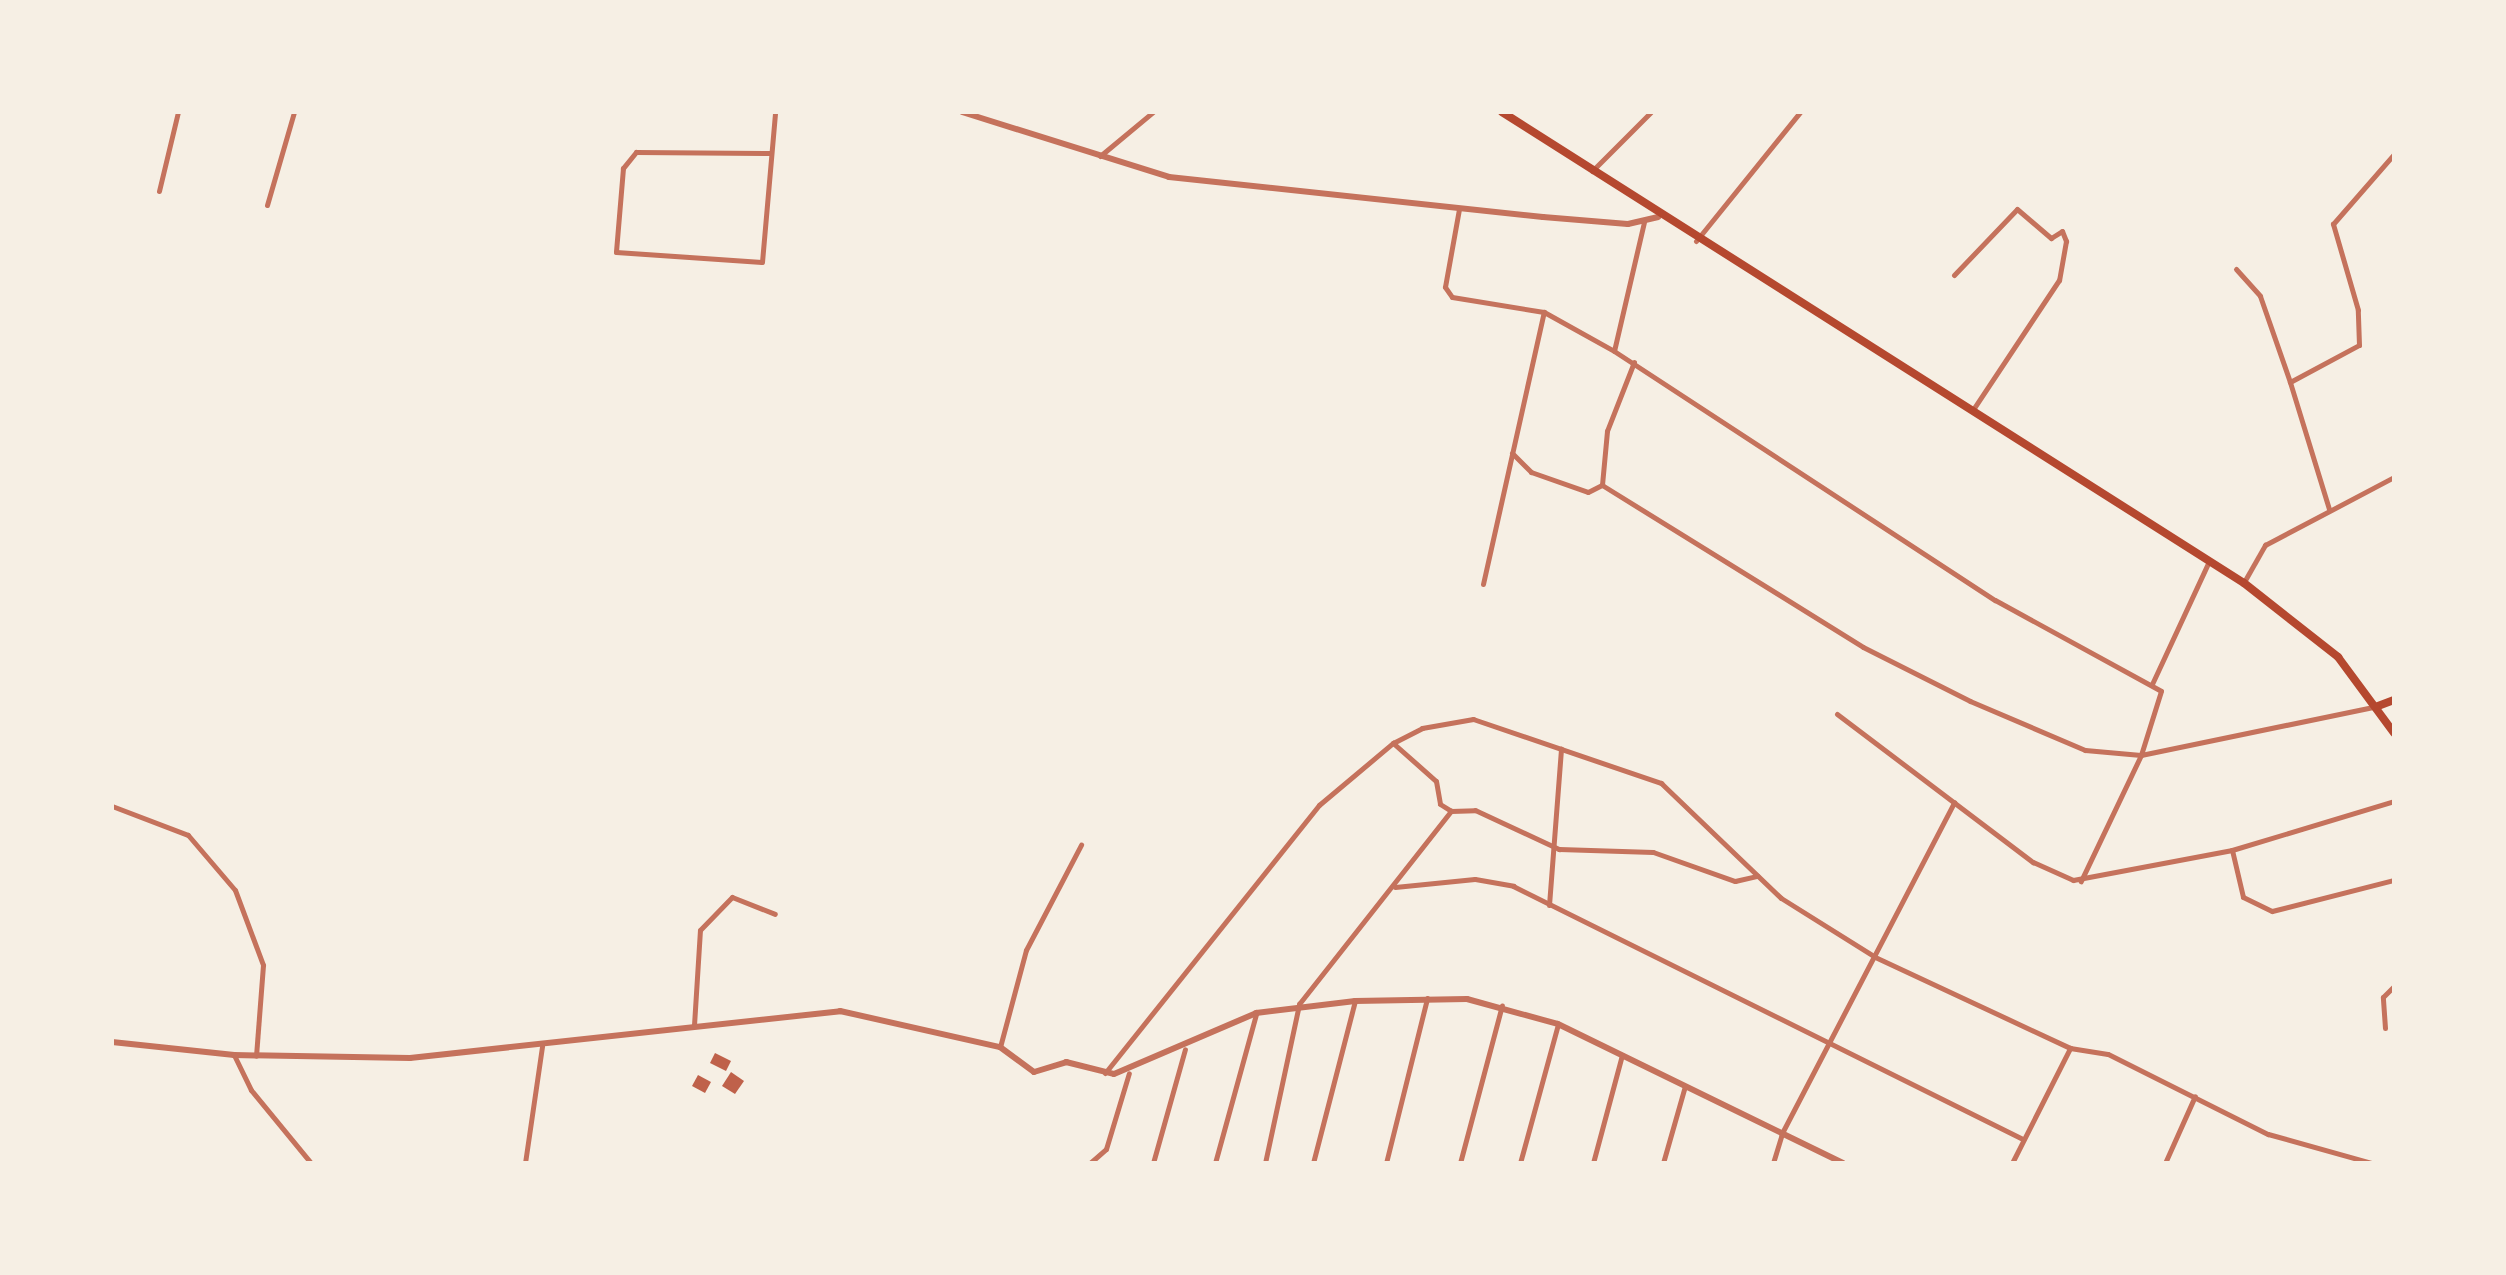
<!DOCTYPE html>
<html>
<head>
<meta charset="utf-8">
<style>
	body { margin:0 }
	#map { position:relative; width:2506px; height:1275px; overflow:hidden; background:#f6efe4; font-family:Barlow,sans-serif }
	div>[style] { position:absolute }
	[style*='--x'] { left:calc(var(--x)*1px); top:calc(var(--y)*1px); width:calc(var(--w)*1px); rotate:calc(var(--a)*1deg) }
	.building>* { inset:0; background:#bf614a }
	.minor>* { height:5px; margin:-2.5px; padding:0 2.5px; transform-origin:2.5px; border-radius:2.5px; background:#c5725c }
	.tertiary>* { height:6px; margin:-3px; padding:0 3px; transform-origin:3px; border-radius:3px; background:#c5725c }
	.primary>* { height:8px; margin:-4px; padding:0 4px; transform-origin:4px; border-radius:4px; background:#b5482f }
	.trunk>* { height:8px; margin:-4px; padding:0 4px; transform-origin:4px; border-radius:4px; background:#b5482f }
	span { translate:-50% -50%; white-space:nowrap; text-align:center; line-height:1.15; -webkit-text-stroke:8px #f6efe4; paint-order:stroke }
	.frame { position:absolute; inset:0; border:114px solid #f6efe4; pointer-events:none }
</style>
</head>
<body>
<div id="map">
	<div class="building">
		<div style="clip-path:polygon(715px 1053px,731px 1061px,726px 1071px,710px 1063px)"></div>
		<div style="clip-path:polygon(731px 1072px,744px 1081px,735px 1094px,722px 1086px)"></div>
		<div style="clip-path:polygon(698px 1075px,711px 1082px,705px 1093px,692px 1086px)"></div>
	</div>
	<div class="minor">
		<div style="--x:771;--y:153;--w:135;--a:-179.6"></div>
		<div style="--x:636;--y:152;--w:21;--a:129"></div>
		<div style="--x:623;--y:168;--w:84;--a:94.8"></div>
		<div style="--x:616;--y:252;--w:146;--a:3.9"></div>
		<div style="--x:762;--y:262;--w:151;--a:-85"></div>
		<div style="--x:1100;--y:156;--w:69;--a:-39.7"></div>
		<div style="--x:1592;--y:171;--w:83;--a:-45"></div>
		<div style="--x:159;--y:191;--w:81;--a:-76.5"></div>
		<div style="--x:267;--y:205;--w:97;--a:-73.8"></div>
		<div style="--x:1459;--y:209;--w:79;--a:100.2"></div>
		<div style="--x:1445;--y:287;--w:12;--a:55"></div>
		<div style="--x:1452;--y:297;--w:93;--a:9.3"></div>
		<div style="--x:1544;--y:312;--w:80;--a:29.1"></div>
		<div style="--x:1644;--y:222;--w:132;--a:103.1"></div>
		<div style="--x:1614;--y:351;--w:455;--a:33.2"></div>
		<div style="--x:1995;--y:600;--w:189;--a:28.7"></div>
		<div style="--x:2161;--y:691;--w:67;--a:107.4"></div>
		<div style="--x:2141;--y:755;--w:140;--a:115.5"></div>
		<div style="--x:1696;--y:241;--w:166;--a:-51.1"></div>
		<div style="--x:2236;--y:269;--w:36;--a:48"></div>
		<div style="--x:2260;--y:296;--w:91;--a:70.8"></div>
		<div style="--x:1954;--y:275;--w:91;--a:-46.3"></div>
		<div style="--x:2017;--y:209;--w:45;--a:40.5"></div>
		<div style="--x:2051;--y:238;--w:13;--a:-32"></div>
		<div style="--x:2062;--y:231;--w:11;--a:68"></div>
		<div style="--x:2066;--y:241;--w:40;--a:100"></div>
		<div style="--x:2059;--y:280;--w:157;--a:123.6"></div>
		<div style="--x:1634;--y:362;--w:74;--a:111.4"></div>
		<div style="--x:1607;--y:431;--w:54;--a:95.3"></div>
		<div style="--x:1602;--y:485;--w:307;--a:31.8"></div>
		<div style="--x:1863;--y:647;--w:120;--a:26.8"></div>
		<div style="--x:1970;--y:701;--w:125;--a:23.1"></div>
		<div style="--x:2085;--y:750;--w:56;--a:5.1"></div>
		<div style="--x:2141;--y:755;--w:237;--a:-11.7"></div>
		<div style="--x:1512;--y:453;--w:27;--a:45"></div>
		<div style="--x:1531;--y:472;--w:60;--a:19.3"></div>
		<div style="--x:1588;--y:492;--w:16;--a:-27"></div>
		<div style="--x:2329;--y:509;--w:133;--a:-107.1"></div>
		<div style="--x:2290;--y:382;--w:78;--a:-28.2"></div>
		<div style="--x:2359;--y:345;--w:35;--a:-92"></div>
		<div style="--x:2358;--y:310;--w:90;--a:-106.2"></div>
		<div style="--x:2333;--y:224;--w:93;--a:-48.9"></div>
		<div style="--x:2244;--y:582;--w:43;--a:-60.4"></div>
		<div style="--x:2265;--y:545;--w:146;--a:-27.8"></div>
		<div style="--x:1483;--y:584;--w:279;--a:-77.4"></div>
		<div style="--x:2152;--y:684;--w:136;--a:-65.1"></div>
		<div style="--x:1837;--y:714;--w:246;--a:37.1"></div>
		<div style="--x:2033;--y:862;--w:44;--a:24.2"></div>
		<div style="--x:2073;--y:880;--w:162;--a:-10.7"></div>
		<div style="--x:2232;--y:850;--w:169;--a:-16.8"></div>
		<div style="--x:1393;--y:743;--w:57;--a:41.5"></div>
		<div style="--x:1436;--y:781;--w:23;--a:80"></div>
		<div style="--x:1440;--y:804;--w:13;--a:32"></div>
		<div style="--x:112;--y:806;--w:81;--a:20.9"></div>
		<div style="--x:188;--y:835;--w:72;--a:49.5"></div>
		<div style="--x:235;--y:890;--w:80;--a:69.5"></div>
		<div style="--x:263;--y:965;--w:91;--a:94.4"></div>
		<div style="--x:2232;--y:850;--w:48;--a:76.8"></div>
		<div style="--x:2243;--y:897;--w:32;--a:26"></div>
		<div style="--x:2272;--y:911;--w:126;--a:-14.3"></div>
		<div style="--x:1395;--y:887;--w:80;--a:-5.7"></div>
		<div style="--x:1475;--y:879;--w:39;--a:10"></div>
		<div style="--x:1513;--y:886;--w:569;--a:26.39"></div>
		<div style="--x:1549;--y:905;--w:157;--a:-85.6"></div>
		<div style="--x:694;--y:1025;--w:95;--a:-86.4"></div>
		<div style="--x:700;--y:930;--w:46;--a:-45.9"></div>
		<div style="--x:732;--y:897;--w:46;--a:21.6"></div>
		<div style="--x:2385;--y:1028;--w:31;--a:-94"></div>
		<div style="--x:2383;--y:997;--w:16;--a:-45"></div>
		<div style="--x:1000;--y:1047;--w:100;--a:-75"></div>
		<div style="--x:1026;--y:950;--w:119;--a:-62.4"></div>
		<div style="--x:234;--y:1055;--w:39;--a:64"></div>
		<div style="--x:251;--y:1090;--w:94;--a:50.6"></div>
		<div style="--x:1105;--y:1073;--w:343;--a:-51.4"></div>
		<div style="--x:1319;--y:805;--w:97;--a:-40"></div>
		<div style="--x:1393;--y:743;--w:33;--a:-27"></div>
		<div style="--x:1422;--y:728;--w:52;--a:-10"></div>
		<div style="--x:1473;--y:719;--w:199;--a:18.8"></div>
		<div style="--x:1661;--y:783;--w:166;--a:43.8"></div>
		<div style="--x:1781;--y:898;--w:111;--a:32.1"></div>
		<div style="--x:1875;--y:957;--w:215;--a:25"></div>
		<div style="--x:2070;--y:1048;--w:38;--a:9"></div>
		<div style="--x:2108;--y:1054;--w:179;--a:26.6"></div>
		<div style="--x:2268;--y:1134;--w:108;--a:15.6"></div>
		<div style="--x:525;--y:1163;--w:118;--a:-81.7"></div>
		<div style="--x:1090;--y:1163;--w:21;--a:-41"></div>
		<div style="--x:1106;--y:1149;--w:79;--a:-73.2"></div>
		<div style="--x:1153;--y:1163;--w:118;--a:-74.3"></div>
		<div style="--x:1215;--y:1163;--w:155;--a:-74.6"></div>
		<div style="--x:1265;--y:1163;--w:163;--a:-77.9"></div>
		<div style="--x:1299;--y:1004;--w:246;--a:-51.8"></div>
		<div style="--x:1451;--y:811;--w:24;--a:-2"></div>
		<div style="--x:1475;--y:810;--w:93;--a:24.9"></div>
		<div style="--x:1559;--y:849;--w:94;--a:1.8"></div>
		<div style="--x:1653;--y:852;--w:87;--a:19.5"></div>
		<div style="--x:1735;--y:881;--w:23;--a:-13"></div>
		<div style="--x:1313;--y:1163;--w:167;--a:-75.5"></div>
		<div style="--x:1386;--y:1163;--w:170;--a:-76"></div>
		<div style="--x:1460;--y:1163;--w:163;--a:-75.1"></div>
		<div style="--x:1520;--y:1163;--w:144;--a:-74.7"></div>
		<div style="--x:1593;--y:1163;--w:112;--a:-75"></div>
		<div style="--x:1663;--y:1163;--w:80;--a:-74.1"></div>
		<div style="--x:1773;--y:1163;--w:31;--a:-73"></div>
		<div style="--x:1782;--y:1133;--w:373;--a:-62.5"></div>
		<div style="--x:2012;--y:1163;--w:129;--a:-63.2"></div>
		<div style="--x:2165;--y:1163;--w:73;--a:-65.9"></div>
	</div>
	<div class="tertiary">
		<div style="--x:962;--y:112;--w:217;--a:17.4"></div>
		<div style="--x:1169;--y:177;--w:376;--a:6.1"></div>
		<div style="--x:1543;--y:217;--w:85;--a:4.7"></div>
		<div style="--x:1628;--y:224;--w:31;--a:-13"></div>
		<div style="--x:112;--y:1042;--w:123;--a:6.1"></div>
		<div style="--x:234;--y:1055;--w:176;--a:1"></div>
		<div style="--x:410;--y:1058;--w:433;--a:-6.2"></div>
		<div style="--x:840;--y:1011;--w:164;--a:12.7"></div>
		<div style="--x:1000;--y:1047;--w:42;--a:36.3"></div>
		<div style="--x:1034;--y:1072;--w:34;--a:-17"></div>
		<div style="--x:1066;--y:1062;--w:49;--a:14"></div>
		<div style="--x:1114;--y:1074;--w:155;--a:-23.2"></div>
		<div style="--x:1256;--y:1013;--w:100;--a:-6.9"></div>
		<div style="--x:1355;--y:1001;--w:112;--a:-1"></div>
		<div style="--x:1467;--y:999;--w:94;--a:15.4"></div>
		<div style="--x:1558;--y:1024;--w:317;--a:26"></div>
	</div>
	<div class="primary">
		<div style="--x:2378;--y:706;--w:17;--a:-21"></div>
	</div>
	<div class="trunk">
		<div style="--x:1502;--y:112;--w:879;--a:32.41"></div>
		<div style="--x:2244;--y:583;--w:120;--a:38.2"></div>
		<div style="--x:2338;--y:657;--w:94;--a:53.6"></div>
	</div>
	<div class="frame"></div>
</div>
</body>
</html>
